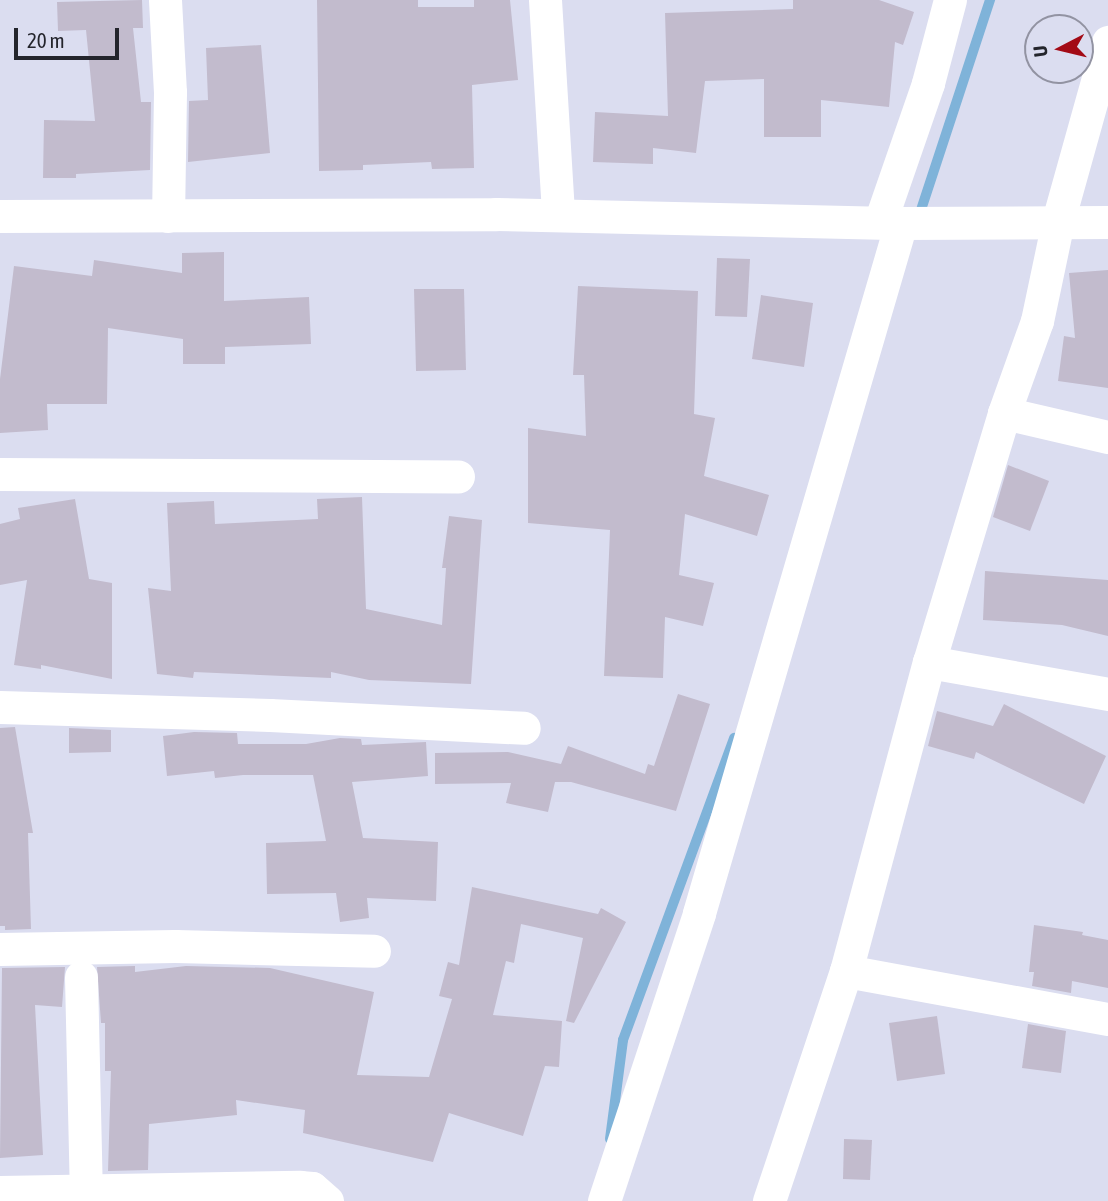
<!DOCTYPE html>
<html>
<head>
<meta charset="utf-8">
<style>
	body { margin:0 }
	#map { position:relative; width:1108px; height:1201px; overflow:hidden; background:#dbddf0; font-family:"Asap Condensed",sans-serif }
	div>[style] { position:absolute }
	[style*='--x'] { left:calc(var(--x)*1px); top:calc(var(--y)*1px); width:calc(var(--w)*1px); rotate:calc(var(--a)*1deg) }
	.stream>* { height:10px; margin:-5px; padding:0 5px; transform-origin:5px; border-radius:5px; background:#7fb3d9 }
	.building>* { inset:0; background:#c2bbcd }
	.street>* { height:33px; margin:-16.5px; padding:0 16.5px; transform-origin:16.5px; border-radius:16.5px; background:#fff }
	span { translate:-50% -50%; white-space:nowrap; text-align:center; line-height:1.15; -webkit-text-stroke:6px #dbddf0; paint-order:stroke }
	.north { position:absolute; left:1024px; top:14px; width:70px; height:70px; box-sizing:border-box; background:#dbddf0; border:2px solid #9293a2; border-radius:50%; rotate:263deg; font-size:19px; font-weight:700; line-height:28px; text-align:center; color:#24252c }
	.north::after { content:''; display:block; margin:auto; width:24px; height:32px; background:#a30a16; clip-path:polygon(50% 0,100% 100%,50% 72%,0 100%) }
	.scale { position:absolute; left:14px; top:28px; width:105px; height:32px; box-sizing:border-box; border:4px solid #24252c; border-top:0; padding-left:9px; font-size:21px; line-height:24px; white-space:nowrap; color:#24252c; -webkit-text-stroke:5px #dbddf0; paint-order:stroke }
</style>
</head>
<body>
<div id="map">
	<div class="stream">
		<div style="--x:918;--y:219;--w:231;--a:-71.8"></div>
		<div style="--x:610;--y:1139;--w:100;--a:-82.5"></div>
		<div style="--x:623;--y:1040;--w:322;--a:-69.8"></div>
	</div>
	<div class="building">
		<div style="clip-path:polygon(142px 0,143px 28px,133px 28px,141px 102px,151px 102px,150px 170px,76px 174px,76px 178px,43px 178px,44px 120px,95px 121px,86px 30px,58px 31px,57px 2px)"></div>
		<div style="clip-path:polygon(317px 0,418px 0,418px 7px,474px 7px,474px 0,510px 0,518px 80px,472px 85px,474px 168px,432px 169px,431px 162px,363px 165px,363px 170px,319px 171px)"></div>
		<div style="clip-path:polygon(793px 0,879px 0,914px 12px,903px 45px,895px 42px,889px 107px,821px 100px,821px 137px,764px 137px,764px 79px,705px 81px,696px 153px,653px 148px,653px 164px,593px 162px,595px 112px,668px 116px,665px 13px,793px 9px)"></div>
		<div style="clip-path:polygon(261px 45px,270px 153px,188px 162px,189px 101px,208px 100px,206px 48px)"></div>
		<div style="clip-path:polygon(224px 252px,224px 301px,309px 297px,311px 344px,225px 347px,225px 364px,183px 364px,183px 339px,108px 328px,107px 404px,47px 404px,48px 430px,0 433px,0 379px,14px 266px,92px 276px,94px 260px,182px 273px,182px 253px)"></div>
		<div style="clip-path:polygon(717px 258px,750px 259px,747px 317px,715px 316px)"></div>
		<div style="clip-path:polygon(1108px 270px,1108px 388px,1058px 381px,1064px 336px,1075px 338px,1069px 273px)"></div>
		<div style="clip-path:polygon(578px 286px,698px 291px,694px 414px,715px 418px,704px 476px,769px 495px,757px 536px,685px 514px,679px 575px,714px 583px,703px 626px,665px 617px,663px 678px,604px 676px,610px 530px,528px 523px,528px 428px,586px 436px,584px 375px,573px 375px)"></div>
		<div style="clip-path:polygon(414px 289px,464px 289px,466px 370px,416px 371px)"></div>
		<div style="clip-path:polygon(761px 295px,813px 303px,804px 367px,752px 359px)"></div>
		<div style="clip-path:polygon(1008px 465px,1049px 481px,1030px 531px,993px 517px)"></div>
		<div style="clip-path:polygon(362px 497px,366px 609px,442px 625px,446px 568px,442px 568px,449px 516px,482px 520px,471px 684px,369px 680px,331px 672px,331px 678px,194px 672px,193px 678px,157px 674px,148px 588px,171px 591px,167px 503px,214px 501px,215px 524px,318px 519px,317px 499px)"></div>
		<div style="clip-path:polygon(75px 499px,89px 579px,112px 583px,112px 679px,41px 665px,41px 669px,14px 665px,27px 580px,0 585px,0 524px,20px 519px,18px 508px)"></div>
		<div style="clip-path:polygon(985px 571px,1108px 580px,1108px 636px,1062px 625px,983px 620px)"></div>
		<div style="clip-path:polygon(678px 694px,710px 704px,676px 811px,571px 782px,555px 782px,548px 812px,506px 803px,511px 783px,435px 784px,435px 753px,508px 752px,561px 764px,568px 746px,645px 774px,648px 764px,654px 766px)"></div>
		<div style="clip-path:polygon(1004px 704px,1106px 756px,1084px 804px,976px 752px,974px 759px,928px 746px,937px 711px,993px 726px)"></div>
		<div style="clip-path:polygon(15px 727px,33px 833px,28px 833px,31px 929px,5px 930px,5px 926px,0 926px,0 728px)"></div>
		<div style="clip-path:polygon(69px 728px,111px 730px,111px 752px,69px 753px)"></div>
		<div style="clip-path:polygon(194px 732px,237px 733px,238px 744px,306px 744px,340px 738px,361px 739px,362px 745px,426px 742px,428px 776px,352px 782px,363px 838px,438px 842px,436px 901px,367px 898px,369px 918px,340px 922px,336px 893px,267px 894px,266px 843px,326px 841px,313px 775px,243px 775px,215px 778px,214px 771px,167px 776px,163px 736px)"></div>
		<div style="clip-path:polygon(472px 887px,598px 914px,601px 908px,626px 922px,574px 1023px,566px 1021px,583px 938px,521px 924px,514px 963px,506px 961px,493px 1015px,562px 1021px,559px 1067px,545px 1066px,523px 1136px,449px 1113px,433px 1162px,303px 1133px,305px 1110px,236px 1100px,237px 1115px,149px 1124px,148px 1170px,108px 1171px,111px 1071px,105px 1071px,105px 1023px,101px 1023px,97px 967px,135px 966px,135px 972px,186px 966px,270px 968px,374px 992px,357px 1075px,429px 1077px,452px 999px,439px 996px,448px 962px,459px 965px)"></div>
		<div style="clip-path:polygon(1034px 925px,1083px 932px,1082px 935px,1108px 940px,1108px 988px,1072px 981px,1071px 993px,1032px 986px,1034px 972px,1029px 972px)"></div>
		<div style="clip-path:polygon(65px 967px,62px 1007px,35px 1005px,43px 1155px,0 1158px,2px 968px)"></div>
		<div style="clip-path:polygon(937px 1016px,945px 1074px,897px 1081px,889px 1023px)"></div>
		<div style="clip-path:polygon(1028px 1024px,1066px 1031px,1061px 1073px,1022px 1068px)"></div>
		<div style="clip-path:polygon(844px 1139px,872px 1140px,870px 1180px,843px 1179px)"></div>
	</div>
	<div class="street">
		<div style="--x:165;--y:0;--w:92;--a:86.9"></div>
		<div style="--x:170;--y:92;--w:124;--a:90.9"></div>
		<div style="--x:545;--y:0;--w:215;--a:86.5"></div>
		<div style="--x:0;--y:216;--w:496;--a:-0.2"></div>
		<div style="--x:496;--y:214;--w:405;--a:1.3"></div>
		<div style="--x:901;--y:223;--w:207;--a:-0.3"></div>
		<div style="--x:880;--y:222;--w:147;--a:-70.9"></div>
		<div style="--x:928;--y:83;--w:86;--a:-75.2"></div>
		<div style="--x:1004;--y:413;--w:107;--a:13"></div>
		<div style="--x:0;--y:474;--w:458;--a:0.3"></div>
		<div style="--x:929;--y:662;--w:182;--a:10.1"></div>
		<div style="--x:0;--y:707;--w:270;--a:1.7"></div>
		<div style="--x:270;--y:715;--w:254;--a:2.9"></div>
		<div style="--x:0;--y:949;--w:175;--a:-1"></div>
		<div style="--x:175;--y:946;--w:199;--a:1.4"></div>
		<div style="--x:846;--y:971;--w:266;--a:10.4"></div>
		<div style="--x:81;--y:977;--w:213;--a:88.7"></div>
		<div style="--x:0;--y:1192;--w:300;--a:-1"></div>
		<div style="--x:300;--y:1187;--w:12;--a:5"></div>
		<div style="--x:312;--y:1188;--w:20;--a:41"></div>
		<div style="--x:604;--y:1201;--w:303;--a:-71.7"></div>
		<div style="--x:699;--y:913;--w:719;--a:-73.68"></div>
		<div style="--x:769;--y:1201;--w:243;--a:-71.5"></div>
		<div style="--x:846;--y:971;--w:320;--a:-75"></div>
		<div style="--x:929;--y:662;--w:260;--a:-73.2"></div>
		<div style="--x:1004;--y:413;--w:98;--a:-70.3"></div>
		<div style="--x:1037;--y:321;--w:102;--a:-78.1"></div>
		<div style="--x:1058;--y:221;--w:186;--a:-74.4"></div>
	</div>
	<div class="north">U</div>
	<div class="scale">20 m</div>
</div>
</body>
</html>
